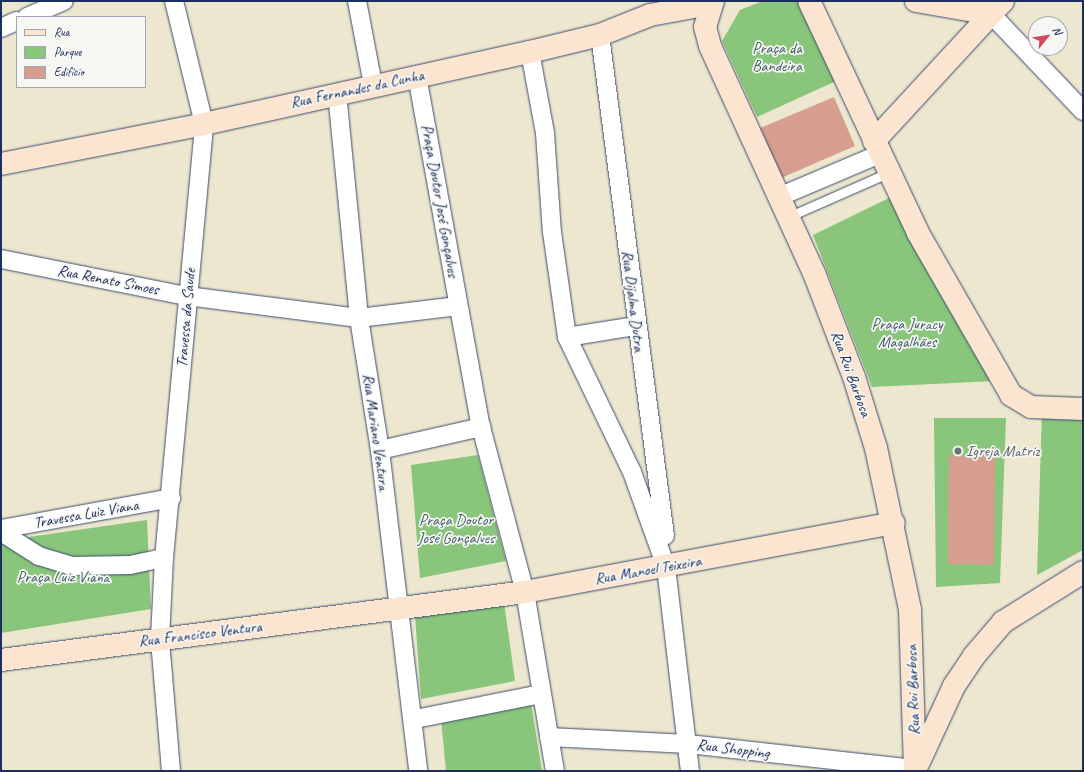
<!DOCTYPE html>
<html>
<head>
<meta charset="utf-8">
<style>
	body { margin:0 }
	#map { position:relative; width:1084px; height:772px; overflow:hidden; background:#ede7cf; font-family:Caveat,sans-serif }
	div>[style] { position:absolute }
	[style*='--x'] { left:calc(var(--x)*1px); top:calc(var(--y)*1px); width:calc(var(--w)*1px); rotate:calc(var(--a)*1deg) }
	.green>* { inset:0; background:#89c57a }
	.building>* { inset:0; background:#d79e8f }
	.roads { filter:drop-shadow(0 0 1px #3a4b6f) drop-shadow(0 0 1px #3a4b6f) }
	.lane>* { height:9px; margin:-4.5px; padding:0 4.5px; transform-origin:4.5px; border-radius:4.5px; background:#fff }
	.street>* { height:18px; margin:-9px; padding:0 9px; transform-origin:9px; border-radius:9px; background:#fff }
	.secondary>* { height:22px; margin:-11px; padding:0 11px; transform-origin:11px; border-radius:11px; background:#fce5d0 }
	.dots>* { width:11px; height:11px; translate:-50% -50%; box-sizing:border-box; border:2px solid #f6f6f2; border-radius:50% }
	span { translate:-50% -50%; white-space:nowrap; text-align:center; line-height:1.15; -webkit-text-stroke:3.5px #f6f6f2; paint-order:stroke }
	.park-label { font-size:16px; color:#3c5c66 }
	.street-label { font-size:16px; color:#1b2f5e }
	.worship-label { font-size:16px; color:#5b616d }
	.left { translate:0 -50%; text-align:left }
	.frame { position:absolute; inset:0; border:2px solid #1b2f5e; pointer-events:none }
	.legend { position:absolute; left:16px; top:16px; width:130px; height:72px; box-sizing:border-box; background:#f6f6f2; border:1px solid #9ea6b7; margin:0; padding:5px 7px; list-style:none; font-size:12px; color:#1b2f5e }
	.legend li { display:flex; align-items:center; gap:8px; height:20px }
	.legend b { width:20px; border:1px solid #9ea6b7 }
	.north { position:absolute; left:1028px; top:16px; width:40px; height:40px; box-sizing:border-box; background:#f6f6f2; border:1px solid #9ea6b7; border-radius:50%; rotate:60deg; font-size:11px; font-weight:700; line-height:16px; text-align:center; color:#1b2f5e }
	.north::after { content:''; display:block; margin:auto; width:14px; height:18px; background:#d1495b; clip-path:polygon(50% 0,100% 100%,50% 72%,0 100%) }
</style>
</head>
<body>
<div id="map">
	<div class="green">
		<div style="clip-path:polygon(763px 1px,799px 1px,836px 81px,757px 117px,722px 41px,740px 10px)"></div>
		<div style="clip-path:polygon(889px 198px,994px 381px,872px 387px,813px 235px)"></div>
		<div style="clip-path:polygon(1042px 409px,1083px 412px,1083px 550px,1037px 575px)"></div>
		<div style="clip-path:polygon(934px 418px,1006px 418px,1000px 583px,936px 587px)"></div>
		<div style="clip-path:polygon(478px 455px,506px 561px,420px 578px,411px 465px)"></div>
		<div style="clip-path:polygon(147px 520px,151px 609px,1px 633px,1px 541px)"></div>
		<div style="clip-path:polygon(503px 595px,515px 681px,421px 699px,415px 615px)"></div>
		<div style="clip-path:polygon(531px 703px,542px 771px,446px 771px,441px 719px)"></div>
	</div>
	<div class="building">
		<div style="clip-path:polygon(834px 97px,855px 146px,781px 178px,760px 128px)"></div>
		<div style="clip-path:polygon(949px 456px,995px 457px,994px 565px,948px 564px)"></div>
	</div>
	<div class="roads">
		<div class="lane">
			<div style="--x:790;--y:216;--w:107;--a:-23.7"></div>
		</div>
		<div class="street">
			<div style="--x:357;--y:1;--w:86;--a:79.2"></div>
			<div style="--x:991;--y:14;--w:134;--a:46.5"></div>
			<div style="--x:27;--y:17;--w:40;--a:-23.4"></div>
			<div style="--x:1;--y:28;--w:17;--a:-24"></div>
			<div style="--x:600;--y:35;--w:505;--a:82.61"></div>
			<div style="--x:530;--y:52;--w:82;--a:79.5"></div>
			<div style="--x:545;--y:133;--w:99;--a:86"></div>
			<div style="--x:552;--y:232;--w:106;--a:81.9"></div>
			<div style="--x:567;--y:337;--w:150;--a:64.3"></div>
			<div style="--x:632;--y:472;--w:101;--a:70.3"></div>
			<div style="--x:666;--y:567;--w:205;--a:83.3"></div>
			<div style="--x:417;--y:76;--w:357;--a:79.7"></div>
			<div style="--x:481;--y:427;--w:171;--a:75.1"></div>
			<div style="--x:525;--y:592;--w:181;--a:80.5"></div>
			<div style="--x:337;--y:93;--w:226;--a:84.4"></div>
			<div style="--x:359;--y:318;--w:134;--a:81"></div>
			<div style="--x:380;--y:450;--w:323;--a:83.2"></div>
			<div style="--x:781;--y:196;--w:108;--a:-23"></div>
			<div style="--x:1;--y:259;--w:190;--a:11.3"></div>
			<div style="--x:187;--y:296;--w:173;--a:7.3"></div>
			<div style="--x:359;--y:318;--w:100;--a:-6.9"></div>
			<div style="--x:567;--y:337;--w:70;--a:-9.1"></div>
			<div style="--x:380;--y:450;--w:104;--a:-12.8"></div>
			<div style="--x:1;--y:529;--w:173;--a:-10.3"></div>
			<div style="--x:1;--y:532;--w:45;--a:32.3"></div>
			<div style="--x:39;--y:556;--w:34;--a:17"></div>
			<div style="--x:71;--y:566;--w:59;--a:-1"></div>
			<div style="--x:130;--y:565;--w:35;--a:-12"></div>
			<div style="--x:415;--y:719;--w:128;--a:-11.2"></div>
			<div style="--x:549;--y:737;--w:139;--a:2.9"></div>
			<div style="--x:688;--y:744;--w:228;--a:6.3"></div>
			<div style="--x:171;--y:771;--w:132;--a:-94.8"></div>
			<div style="--x:160;--y:639;--w:81;--a:-87.2"></div>
			<div style="--x:164;--y:558;--w:436;--a:-84.7"></div>
			<div style="--x:204;--y:124;--w:127;--a:-103.7"></div>
		</div>
		<div class="secondary">
			<div style="--x:713;--y:1;--w:27;--a:107"></div>
			<div style="--x:705;--y:27;--w:20;--a:75"></div>
			<div style="--x:710;--y:46;--w:250;--a:65.4"></div>
			<div style="--x:814;--y:273;--w:111;--a:69"></div>
			<div style="--x:854;--y:377;--w:74;--a:72.8"></div>
			<div style="--x:876;--y:448;--w:166;--a:78.1"></div>
			<div style="--x:910;--y:610;--w:161;--a:88.2"></div>
			<div style="--x:809;--y:1;--w:256;--a:64.8"></div>
			<div style="--x:918;--y:233;--w:187;--a:60.1"></div>
			<div style="--x:1011;--y:395;--w:23;--a:31"></div>
			<div style="--x:1031;--y:407;--w:52;--a:2.2"></div>
			<div style="--x:916;--y:1;--w:76;--a:9.8"></div>
			<div style="--x:874;--y:141;--w:190;--a:-47.3"></div>
			<div style="--x:1;--y:164;--w:207;--a:-11.1"></div>
			<div style="--x:204;--y:124;--w:334;--a:-12.5"></div>
			<div style="--x:530;--y:52;--w:72;--a:-13.7"></div>
			<div style="--x:600;--y:35;--w:54;--a:-21.8"></div>
			<div style="--x:650;--y:15;--w:61;--a:-10.4"></div>
			<div style="--x:1;--y:660;--w:528;--a:-7.39"></div>
			<div style="--x:525;--y:592;--w:375;--a:-10.6"></div>
			<div style="--x:918;--y:764;--w:86;--a:-65.2"></div>
			<div style="--x:954;--y:686;--w:36;--a:-56"></div>
			<div style="--x:974;--y:656;--w:45;--a:-49.5"></div>
			<div style="--x:1003;--y:622;--w:94;--a:-32"></div>
		</div>
	</div>
	<div class="dots">
		<div style="left:958px;top:451px;background:#6b7280"></div>
	</div>
	<div class="park-label">
		<span style="left:777px;top:57px">Praça da<br>Bandeira</span>
		<span style="left:907px;top:333px">Praça Juracy<br>Magalhães</span>
		<span style="left:456px;top:529px">Praça Doutor<br>José Gonçalves</span>
		<span style="left:63px;top:577px">Praça Luiz Viana</span>
	</div>
	<div class="street-label">
		<span style="left:357px;top:89px;rotate:-12deg">Rua Fernandes da Cunha</span>
		<span style="left:440px;top:201px;rotate:80deg">Praça Doutor José Gonçalves</span>
		<span style="left:108px;top:280px;rotate:11deg">Rua Renato Simoes</span>
		<span style="left:633px;top:301px;rotate:83deg">Rua Dijalma Dutra</span>
		<span style="left:186px;top:318px;rotate:-85deg">Travessa da Saude</span>
		<span style="left:851px;top:374px;rotate:70deg">Rua Rui Barbosa</span>
		<span style="left:376px;top:432px;rotate:82deg">Rua Mariano Ventura</span>
		<span style="left:86px;top:514px;rotate:-10deg">Travessa Luiz Viana</span>
		<span style="left:648px;top:570px;rotate:-10deg">Rua Manoel Teixeira</span>
		<span style="left:200px;top:634px;rotate:-7deg">Rua Francisco Ventura</span>
		<span style="left:913px;top:690px;rotate:-92deg">Rua Rui Barbosa</span>
		<span style="left:733px;top:749px;rotate:7deg">Rua Shopping</span>
	</div>
	<div class="worship-label">
		<span class="left" style="left:966px;top:451px">Igreja Matriz</span>
	</div>
	<div class="frame"></div>
	<ul class="legend">
	<li><b style="height:5px;background:#fce5d0"></b>Rua</li>
	<li><b style="height:11px;background:#89c57a"></b>Parque</li>
	<li><b style="height:11px;background:#d79e8f"></b>Edifício</li>
	</ul>
	<div class="north">N</div>
</div>
</body>
</html>
